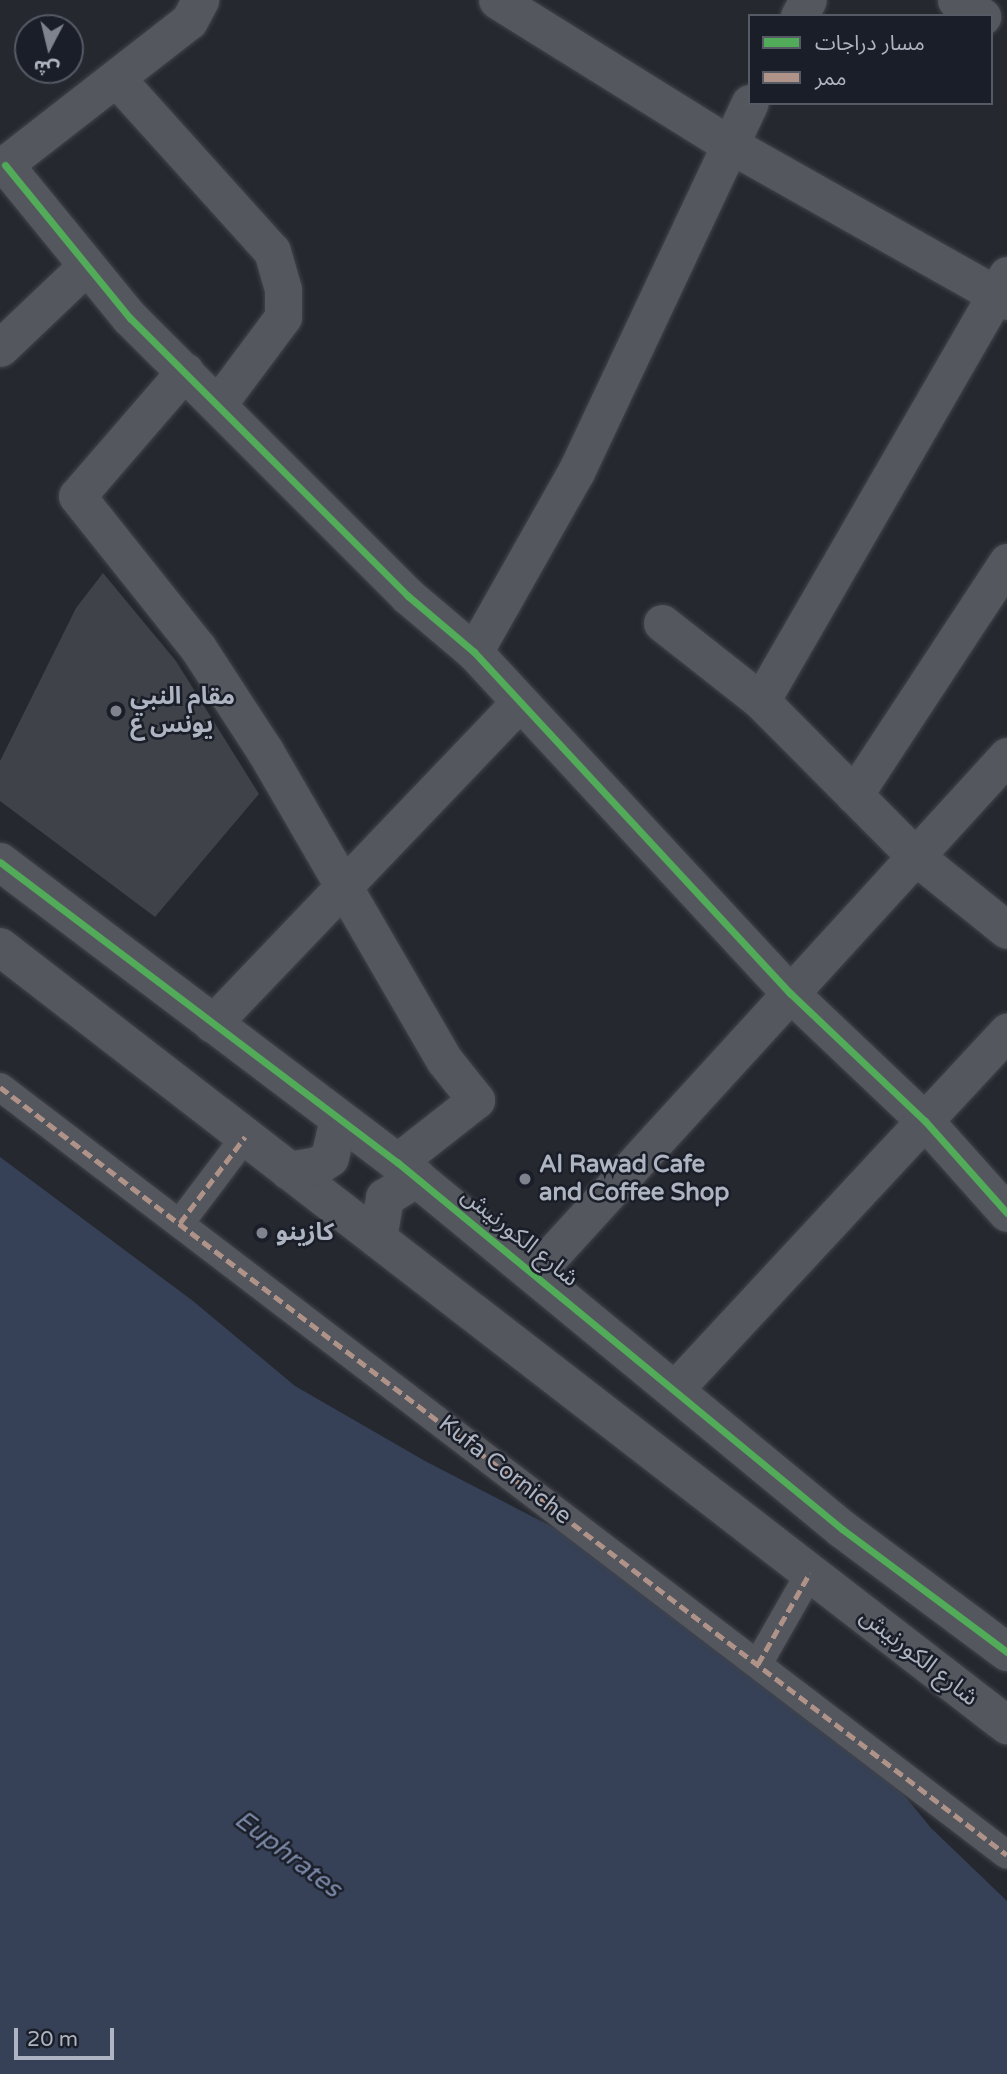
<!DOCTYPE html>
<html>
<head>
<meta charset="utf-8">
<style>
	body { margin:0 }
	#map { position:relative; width:1007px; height:2074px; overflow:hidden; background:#25282f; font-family:"Varela Round","Noto Sans Arabic",sans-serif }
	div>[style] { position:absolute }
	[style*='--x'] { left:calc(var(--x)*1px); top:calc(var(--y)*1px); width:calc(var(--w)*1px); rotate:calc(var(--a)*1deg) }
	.water>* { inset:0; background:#364157 }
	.building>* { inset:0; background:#3f4248 }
	.roads { filter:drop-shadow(0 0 2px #414349) drop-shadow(0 0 2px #414349) }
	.pedestrian>* { height:28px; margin:-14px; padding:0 14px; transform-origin:14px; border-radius:14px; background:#54575e }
	.minor>* { height:37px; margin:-18.5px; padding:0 18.5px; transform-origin:18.5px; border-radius:18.5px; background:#54575e }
	.tertiary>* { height:38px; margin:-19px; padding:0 19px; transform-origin:19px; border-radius:19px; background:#54575e }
	.quiet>* { height:5px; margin-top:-2.5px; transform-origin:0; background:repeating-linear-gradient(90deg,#af9288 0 10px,transparent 0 15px) }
	.cycleway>* { height:7px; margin:-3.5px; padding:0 3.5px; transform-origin:3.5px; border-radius:3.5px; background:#51ab58 }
	.dots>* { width:19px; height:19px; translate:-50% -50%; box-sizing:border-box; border:4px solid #1a1e28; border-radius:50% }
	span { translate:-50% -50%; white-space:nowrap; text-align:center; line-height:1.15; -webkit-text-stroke:5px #1a1e28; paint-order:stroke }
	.poi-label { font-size:24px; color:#aeb4c1; font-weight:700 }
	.left { translate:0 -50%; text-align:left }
	.street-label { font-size:24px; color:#aeb4c1 }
	.water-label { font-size:26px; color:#7a88a6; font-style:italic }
	.legend { position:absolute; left:748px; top:14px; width:245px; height:91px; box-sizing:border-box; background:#1a1e28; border:2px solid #555a65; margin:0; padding:9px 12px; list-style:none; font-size:21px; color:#aeb4c1 }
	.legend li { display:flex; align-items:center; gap:14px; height:35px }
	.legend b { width:35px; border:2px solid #555a65 }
	.north { position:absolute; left:14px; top:14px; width:70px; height:70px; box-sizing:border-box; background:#1a1e28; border:2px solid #555a65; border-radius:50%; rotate:187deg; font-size:19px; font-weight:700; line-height:28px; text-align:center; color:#aeb4c1 }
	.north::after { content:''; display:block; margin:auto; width:24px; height:32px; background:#7e838e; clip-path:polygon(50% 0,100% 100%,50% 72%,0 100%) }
	.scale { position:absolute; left:14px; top:2028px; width:100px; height:32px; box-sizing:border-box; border:4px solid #aeb4c1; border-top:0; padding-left:9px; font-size:21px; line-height:24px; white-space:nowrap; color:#aeb4c1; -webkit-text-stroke:5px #1a1e28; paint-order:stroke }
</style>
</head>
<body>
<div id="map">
	<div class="water">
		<div style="clip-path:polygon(0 1157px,193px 1301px,295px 1386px,425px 1461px,599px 1551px,891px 1779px,931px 1828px,1007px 1901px,1007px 2074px,0 2074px)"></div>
	</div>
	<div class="building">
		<div style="clip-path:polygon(103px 573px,176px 661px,259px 794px,155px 917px,0 801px,0 761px,76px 608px)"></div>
	</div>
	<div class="roads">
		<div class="pedestrian">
			<div style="--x:0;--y:1087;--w:1266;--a:37.33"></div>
			<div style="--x:180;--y:1223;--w:108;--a:-52.9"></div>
			<div style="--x:758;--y:1664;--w:105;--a:-60.3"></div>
		</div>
		<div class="minor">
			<div style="--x:497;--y:0;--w:271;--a:31.9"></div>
			<div style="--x:727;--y:143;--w:322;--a:29.4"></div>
			<div style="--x:956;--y:0;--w:31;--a:32"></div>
			<div style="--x:799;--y:16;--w:18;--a:-61"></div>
			<div style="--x:116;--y:78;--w:233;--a:48"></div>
			<div style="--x:272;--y:251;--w:40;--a:74"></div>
			<div style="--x:283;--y:289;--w:28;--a:90"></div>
			<div style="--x:283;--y:317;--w:107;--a:126.7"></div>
			<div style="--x:5;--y:165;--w:198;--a:50.8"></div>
			<div style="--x:130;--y:318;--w:393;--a:45"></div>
			<div style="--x:408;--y:596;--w:87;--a:40.3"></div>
			<div style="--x:474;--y:652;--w:465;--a:47.2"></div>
			<div style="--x:790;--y:993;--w:186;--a:43.5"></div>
			<div style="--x:925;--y:1121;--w:123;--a:48.3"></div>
			<div style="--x:0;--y:168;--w:239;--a:-37.9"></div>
			<div style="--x:189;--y:21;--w:24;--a:-62"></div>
			<div style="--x:0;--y:348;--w:117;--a:-43.6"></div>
			<div style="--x:185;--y:371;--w:165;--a:130.8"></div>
			<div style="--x:77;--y:496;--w:194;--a:51.5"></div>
			<div style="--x:198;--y:648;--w:123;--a:57"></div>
			<div style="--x:265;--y:751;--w:358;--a:59.9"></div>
			<div style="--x:445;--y:1061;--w:50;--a:51.5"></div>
			<div style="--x:476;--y:1100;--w:100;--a:141.9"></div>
			<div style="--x:662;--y:623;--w:126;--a:38.2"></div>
			<div style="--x:761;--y:701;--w:218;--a:45.2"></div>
			<div style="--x:915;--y:856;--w:118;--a:38.8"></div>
			<div style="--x:474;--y:652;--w:207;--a:-60.5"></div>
			<div style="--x:576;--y:472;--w:408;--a:-64.8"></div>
			<div style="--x:761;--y:701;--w:492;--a:-60"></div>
			<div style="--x:854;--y:795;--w:279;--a:-56.7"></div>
			<div style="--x:212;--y:1024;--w:444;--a:-46.3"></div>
			<div style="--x:535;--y:1273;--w:700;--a:-47.61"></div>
			<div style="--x:675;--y:1389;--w:488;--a:-47.1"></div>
		</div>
		<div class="tertiary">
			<div style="--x:0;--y:862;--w:498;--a:37.1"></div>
			<div style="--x:397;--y:1162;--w:577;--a:39.51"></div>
			<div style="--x:842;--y:1529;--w:206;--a:36.7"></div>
			<div style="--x:0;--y:947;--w:1273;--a:37.69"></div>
			<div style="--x:289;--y:1171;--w:29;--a:-10"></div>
			<div style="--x:318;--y:1166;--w:14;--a:-34"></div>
			<div style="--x:330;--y:1158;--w:40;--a:-77"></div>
			<div style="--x:378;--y:1239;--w:42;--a:-80.3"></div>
			<div style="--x:385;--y:1198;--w:38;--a:-32"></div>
		</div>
	</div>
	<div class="quiet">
		<div style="--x:0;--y:1087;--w:1266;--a:37.33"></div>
		<div style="--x:180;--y:1223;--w:108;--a:-52.9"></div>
		<div style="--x:758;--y:1664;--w:105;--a:-60.3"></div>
	</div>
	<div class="cycleway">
		<div style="--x:5;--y:165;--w:198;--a:50.8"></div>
		<div style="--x:130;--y:318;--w:393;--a:45"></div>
		<div style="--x:408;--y:596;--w:87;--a:40.3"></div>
		<div style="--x:474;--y:652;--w:465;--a:47.2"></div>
		<div style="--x:790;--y:993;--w:186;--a:43.5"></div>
		<div style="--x:925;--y:1121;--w:123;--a:48.3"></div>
		<div style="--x:0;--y:862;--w:498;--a:37.1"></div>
		<div style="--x:397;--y:1162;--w:577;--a:39.51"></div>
		<div style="--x:842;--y:1529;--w:206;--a:36.7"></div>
	</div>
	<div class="dots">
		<div style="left:116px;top:711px;background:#7e838e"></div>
		<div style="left:525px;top:1179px;background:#7e838e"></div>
		<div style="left:262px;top:1233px;background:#7e838e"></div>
	</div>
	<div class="poi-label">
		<span class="left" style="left:130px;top:711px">مقام النبي<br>يونس ع</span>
		<span class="left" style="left:539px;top:1179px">Al Rawad Cafe<br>and Coffee Shop</span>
		<span class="left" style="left:276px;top:1233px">كازينو</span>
	</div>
	<div class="street-label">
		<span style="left:520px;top:1237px;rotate:39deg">شارع الكورنيش</span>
		<span style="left:505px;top:1470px;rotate:38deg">Kufa Corniche</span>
		<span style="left:919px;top:1657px;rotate:38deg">شارع الكورنيش</span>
	</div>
	<div class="water-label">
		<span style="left:288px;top:1854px;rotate:37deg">Euphrates</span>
	</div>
	<ul class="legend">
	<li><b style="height:9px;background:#51ab58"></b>مسار دراجات</li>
	<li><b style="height:9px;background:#af9288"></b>ممر</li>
	</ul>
	<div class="north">ش</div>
	<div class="scale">20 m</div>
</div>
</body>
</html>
